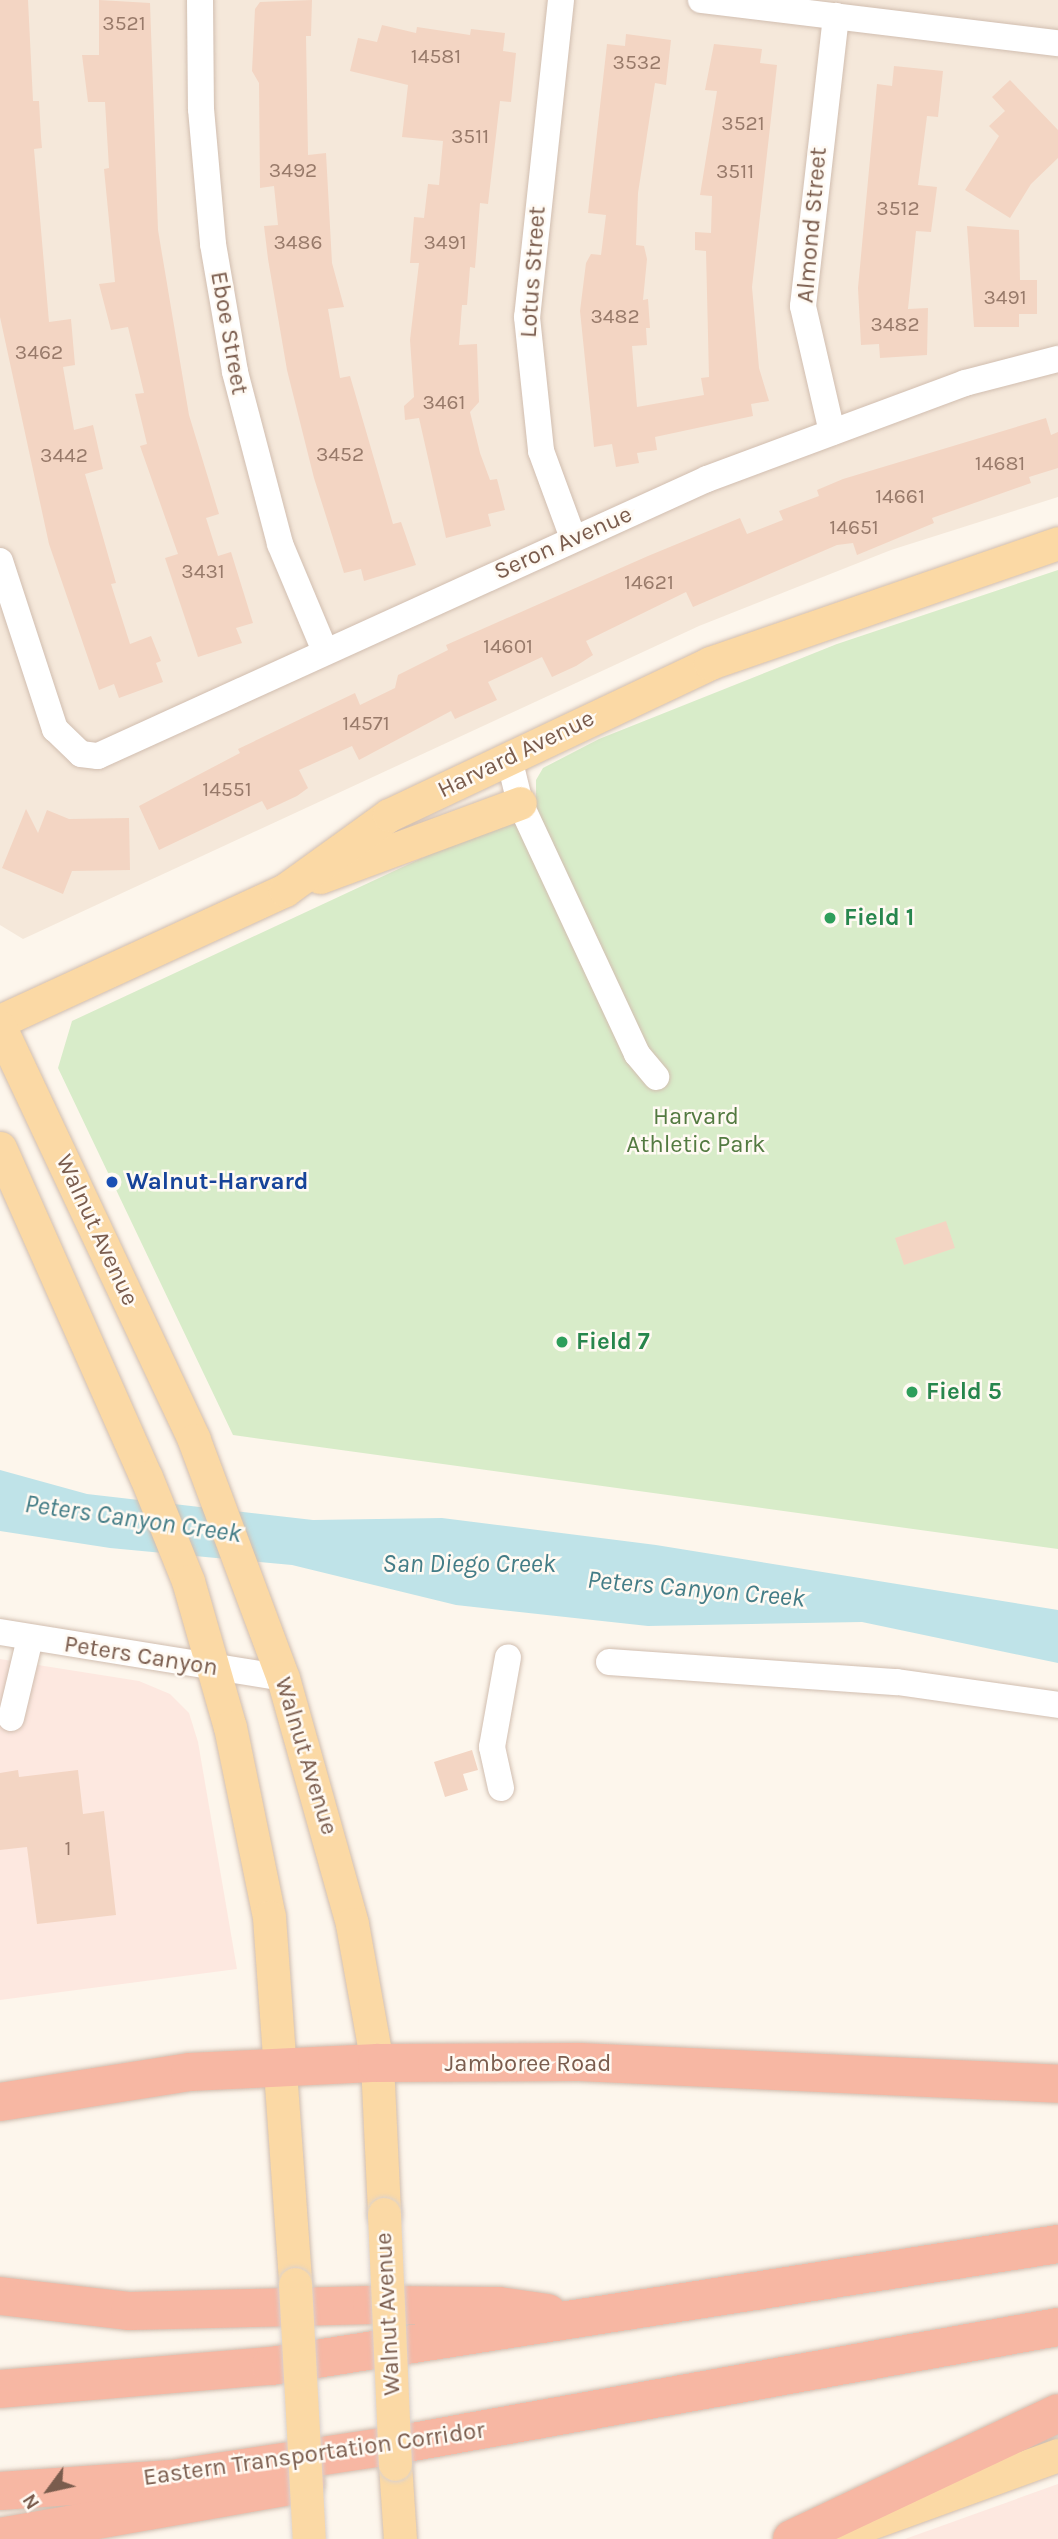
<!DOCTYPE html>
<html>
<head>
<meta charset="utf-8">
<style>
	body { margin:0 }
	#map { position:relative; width:1058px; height:2539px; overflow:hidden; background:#fdf6ec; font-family:Karla,sans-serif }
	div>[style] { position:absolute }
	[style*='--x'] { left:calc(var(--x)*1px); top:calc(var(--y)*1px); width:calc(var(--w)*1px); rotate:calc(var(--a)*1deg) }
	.residential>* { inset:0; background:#f5e8da }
	.commercial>* { inset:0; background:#fde8e0 }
	.green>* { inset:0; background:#d8ecc9 }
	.water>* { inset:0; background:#bfe3e8 }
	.building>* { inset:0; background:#f3d5c3 }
	.roads { filter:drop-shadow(0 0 2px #d1beb0) drop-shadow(0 0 2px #d1beb0) }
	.minor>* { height:26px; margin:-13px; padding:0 13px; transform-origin:13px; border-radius:13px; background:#fff }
	.major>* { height:33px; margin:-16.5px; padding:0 16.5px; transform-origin:16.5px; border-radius:16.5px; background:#fbd9a5 }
	.highway>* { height:38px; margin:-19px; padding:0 19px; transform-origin:19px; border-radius:19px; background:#f7b7a3 }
	.bridges { filter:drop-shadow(0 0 2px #dad1cd) drop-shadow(0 0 2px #dad1cd) }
	.major-bridge>* { height:33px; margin:-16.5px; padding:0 16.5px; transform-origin:16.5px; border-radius:16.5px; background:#fbd9a5 }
	.dots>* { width:19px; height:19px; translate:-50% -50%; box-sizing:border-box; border:4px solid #fffaf3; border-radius:50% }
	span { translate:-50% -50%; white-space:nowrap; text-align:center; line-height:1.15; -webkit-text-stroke:5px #fffaf3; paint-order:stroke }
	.number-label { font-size:21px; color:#987a6a }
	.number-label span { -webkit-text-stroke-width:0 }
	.street-label { font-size:24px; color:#7a5c4d }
	.leisure-label { font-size:24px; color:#27864d; font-weight:700 }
	.left { translate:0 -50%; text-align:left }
	.park-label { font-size:24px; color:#537a41 }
	.transit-label { font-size:24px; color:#164399; font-weight:700 }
	.water-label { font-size:26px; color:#437c86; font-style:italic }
	.north { position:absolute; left:14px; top:2455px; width:70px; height:70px; -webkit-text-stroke:5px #fffaf3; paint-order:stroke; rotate:237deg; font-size:19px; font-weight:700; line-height:28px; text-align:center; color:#7a5c4d }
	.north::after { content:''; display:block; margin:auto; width:24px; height:32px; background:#7a5c4d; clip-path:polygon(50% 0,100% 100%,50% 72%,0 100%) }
</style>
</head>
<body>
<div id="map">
	<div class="residential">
		<div style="clip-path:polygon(0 0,1058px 0,1058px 497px,891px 550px,699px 626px,23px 939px,0 925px)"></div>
	</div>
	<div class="commercial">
		<div style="clip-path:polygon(0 1659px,139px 1681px,170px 1694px,189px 1713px,198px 1742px,237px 1969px,0 2000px)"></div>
		<div style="clip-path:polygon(1058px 2484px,1058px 2539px,905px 2539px)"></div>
	</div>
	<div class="green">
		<div style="clip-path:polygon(1058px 570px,1058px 1549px,233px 1435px,58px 1068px,72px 1021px,536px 805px,536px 780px,543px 768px,599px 739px,837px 644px)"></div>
	</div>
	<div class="water">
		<div style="clip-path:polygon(0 1470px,87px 1494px,313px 1520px,442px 1518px,656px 1545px,1058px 1610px,1058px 1663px,862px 1622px,648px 1626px,456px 1605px,292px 1565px,110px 1548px,0 1531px)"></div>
	</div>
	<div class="building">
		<div style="clip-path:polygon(0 0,28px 0,33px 101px,39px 101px,41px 137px,42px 148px,34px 149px,49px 322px,71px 319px,75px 365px,63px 367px,74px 430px,93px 425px,103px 469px,85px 474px,116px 583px,111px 584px,130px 644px,151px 636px,161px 661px,156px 663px,163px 682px,119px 698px,114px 684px,99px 690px,49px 544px,0 317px)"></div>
		<div style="clip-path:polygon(99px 0,150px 3px,158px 230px,189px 415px,219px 514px,206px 518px,218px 556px,231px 552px,253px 623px,236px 628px,242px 643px,198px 657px,165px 558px,178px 554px,140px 446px,147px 444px,135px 394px,144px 393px,128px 327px,111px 330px,99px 284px,115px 282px,104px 169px,109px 168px,105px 102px,88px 102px,82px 55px,99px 55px)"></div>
		<div style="clip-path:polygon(312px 0,311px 36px,306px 36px,308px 155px,326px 153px,332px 263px,344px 307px,328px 309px,340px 378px,350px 376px,393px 524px,401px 522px,416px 565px,364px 581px,361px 569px,344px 573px,314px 478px,287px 370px,268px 259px,264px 226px,278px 225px,274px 186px,260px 188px,259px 83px,252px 71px,255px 9px,260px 2px)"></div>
		<div style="clip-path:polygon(382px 25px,416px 33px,417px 27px,470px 35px,471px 29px,505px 33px,503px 51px,516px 53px,511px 102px,500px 101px,488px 204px,480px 203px,475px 268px,470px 267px,467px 305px,462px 305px,459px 345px,477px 344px,479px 402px,470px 412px,480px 453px,490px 480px,497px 479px,505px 510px,488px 514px,491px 526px,446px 538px,419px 418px,405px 420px,404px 406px,414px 397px,410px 340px,419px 263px,410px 263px,414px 217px,424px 218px,428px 184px,439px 185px,443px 141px,402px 137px,408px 85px,350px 71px,358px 38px,377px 42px)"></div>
		<div style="clip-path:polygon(626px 34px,671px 40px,666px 85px,655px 83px,638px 193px,636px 245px,644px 246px,647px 259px,643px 300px,648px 299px,650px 328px,646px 328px,647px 345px,632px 346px,637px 407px,704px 395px,701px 378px,709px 377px,706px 251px,695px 250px,695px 232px,711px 233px,712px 196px,700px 195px,717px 91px,705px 90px,714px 44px,762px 49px,760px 63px,777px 65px,752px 287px,759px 368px,769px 401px,751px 404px,753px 416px,655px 437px,657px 450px,637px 453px,639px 463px,616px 467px,612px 444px,594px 447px,580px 311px,586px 263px,591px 254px,601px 255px,606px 215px,588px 213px,607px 44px,625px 46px)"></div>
		<div style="clip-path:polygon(894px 66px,943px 71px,938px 117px,927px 116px,918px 185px,937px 187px,931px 232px,916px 231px,908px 309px,928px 308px,927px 355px,880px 358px,879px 344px,861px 345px,858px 288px,877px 84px,892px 86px)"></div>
		<div style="clip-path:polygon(1010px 80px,1058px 130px,1058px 158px,1031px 184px,1010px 218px,965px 190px,999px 136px,989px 126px,1005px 111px,992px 97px)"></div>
		<div style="clip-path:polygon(967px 226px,1019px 230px,1020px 280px,1037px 280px,1037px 314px,1019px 314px,1019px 327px,974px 327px)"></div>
		<div style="clip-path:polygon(1046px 418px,1051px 435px,1058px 432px,1058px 468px,1029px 477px,1031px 483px,932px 518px,934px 523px,857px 555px,853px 543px,837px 545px,693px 607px,686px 592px,586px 641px,593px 655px,576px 666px,552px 677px,542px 657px,488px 682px,497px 700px,455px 719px,451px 711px,359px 760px,352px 746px,299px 770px,308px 788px,297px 796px,267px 810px,262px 801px,159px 850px,139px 806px,240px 753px,238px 749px,355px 693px,360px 705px,395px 688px,398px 675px,448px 650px,446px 645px,648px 556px,740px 518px,747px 534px,783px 520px,779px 511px,819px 496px,817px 490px,843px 479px)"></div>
		<div style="clip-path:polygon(26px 809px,38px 833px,47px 810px,69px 819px,129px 818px,130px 870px,72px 871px,63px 894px,2px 868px)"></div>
		<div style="clip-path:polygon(946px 1221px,955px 1248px,904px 1265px,895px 1238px)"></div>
		<div style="clip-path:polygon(472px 1750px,478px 1770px,463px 1774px,468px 1790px,445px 1797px,434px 1762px)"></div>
		<div style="clip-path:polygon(18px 1770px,19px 1777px,78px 1770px,83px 1814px,104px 1811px,116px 1915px,37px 1924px,27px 1847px,0 1850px,0 1773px)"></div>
	</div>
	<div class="roads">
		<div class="minor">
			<div style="--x:200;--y:0;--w:109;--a:89.5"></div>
			<div style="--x:201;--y:109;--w:136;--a:84.9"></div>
			<div style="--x:213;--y:244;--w:130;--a:80.2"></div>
			<div style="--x:235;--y:372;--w:178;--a:75.3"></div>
			<div style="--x:280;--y:544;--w:116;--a:67.2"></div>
			<div style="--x:561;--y:0;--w:319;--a:96.1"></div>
			<div style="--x:527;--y:317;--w:135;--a:84"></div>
			<div style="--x:541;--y:451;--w:93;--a:69.8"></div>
			<div style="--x:701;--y:0;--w:360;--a:6.9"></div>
			<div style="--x:832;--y:432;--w:129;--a:-103"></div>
			<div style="--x:803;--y:306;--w:292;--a:-83.5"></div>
			<div style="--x:0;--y:561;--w:177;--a:71.9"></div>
			<div style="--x:55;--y:729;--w:36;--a:44"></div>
			<div style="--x:81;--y:754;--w:17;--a:7"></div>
			<div style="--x:98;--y:756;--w:669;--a:-24.46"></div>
			<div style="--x:707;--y:479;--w:275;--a:-20.4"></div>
			<div style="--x:965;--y:383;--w:96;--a:-14.5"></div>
			<div style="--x:509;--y:758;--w:46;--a:76.3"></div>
			<div style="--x:520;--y:803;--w:277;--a:65"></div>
			<div style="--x:637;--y:1054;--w:30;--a:50"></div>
			<div style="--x:0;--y:1632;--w:287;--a:9.2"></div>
			<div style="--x:609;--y:1662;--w:289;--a:4"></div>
			<div style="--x:897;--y:1682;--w:163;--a:8.1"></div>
			<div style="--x:11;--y:1718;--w:82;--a:-76.6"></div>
			<div style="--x:501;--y:1788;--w:42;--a:-102.4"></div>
			<div style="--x:492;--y:1747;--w:91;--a:-79.9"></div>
		</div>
		<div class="major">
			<div style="--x:320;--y:877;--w:213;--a:-20.3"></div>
			<div style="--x:0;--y:1021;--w:314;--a:-24.7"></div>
			<div style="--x:285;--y:890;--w:128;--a:-35.8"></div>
			<div style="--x:389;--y:815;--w:355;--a:-25.3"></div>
			<div style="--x:710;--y:663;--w:368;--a:-19"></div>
			<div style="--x:0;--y:1027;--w:456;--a:64.8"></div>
			<div style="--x:194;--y:1440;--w:254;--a:69.5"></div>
			<div style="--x:283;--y:1678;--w:255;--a:74.3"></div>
			<div style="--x:352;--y:1924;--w:141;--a:79.8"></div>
			<div style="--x:377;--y:2063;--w:151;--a:87.3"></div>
			<div style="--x:0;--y:1148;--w:360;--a:66.1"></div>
			<div style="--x:146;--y:1477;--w:112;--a:68"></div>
			<div style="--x:188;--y:1581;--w:152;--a:74"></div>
			<div style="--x:230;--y:1727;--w:194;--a:78.4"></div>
			<div style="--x:269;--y:1917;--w:368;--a:85.9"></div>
			<div style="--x:395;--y:2464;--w:75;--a:86.2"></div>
			<div style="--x:826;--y:2539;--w:247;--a:-19.9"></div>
		</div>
		<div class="highway">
			<div style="--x:0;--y:2102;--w:192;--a:-9"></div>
			<div style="--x:190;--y:2072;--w:187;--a:-2.8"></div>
			<div style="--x:377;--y:2063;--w:202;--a:-0.3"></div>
			<div style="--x:579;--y:2062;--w:480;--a:2.6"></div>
			<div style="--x:0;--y:2296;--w:131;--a:6.6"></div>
			<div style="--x:130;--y:2311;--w:242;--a:-1.4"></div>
			<div style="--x:372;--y:2305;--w:127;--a:0.5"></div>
			<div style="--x:499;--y:2306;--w:49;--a:8.3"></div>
			<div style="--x:0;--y:2389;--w:272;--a:-4.9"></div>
			<div style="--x:271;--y:2366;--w:796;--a:-8.81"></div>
			<div style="--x:0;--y:2491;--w:171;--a:-4"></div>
			<div style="--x:171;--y:2479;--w:228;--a:-8.6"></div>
			<div style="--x:396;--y:2445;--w:672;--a:-10.11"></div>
			<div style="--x:0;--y:2537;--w:310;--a:-10"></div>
			<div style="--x:792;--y:2539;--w:294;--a:-25.3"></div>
		</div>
	</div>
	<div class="bridges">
		<div class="major-bridge">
			<div style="--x:384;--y:2214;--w:250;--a:87.5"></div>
			<div style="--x:295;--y:2284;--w:255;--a:86.9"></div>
		</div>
	</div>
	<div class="dots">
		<div style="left:830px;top:918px;background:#2e9e5b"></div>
		<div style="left:112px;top:1182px;background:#1a4fb4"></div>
		<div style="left:562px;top:1342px;background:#2e9e5b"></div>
		<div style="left:912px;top:1392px;background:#2e9e5b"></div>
	</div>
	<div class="number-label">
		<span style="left:124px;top:23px">3521</span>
		<span style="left:436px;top:56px">14581</span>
		<span style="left:637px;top:62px">3532</span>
		<span style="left:743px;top:123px">3521</span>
		<span style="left:470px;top:136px">3511</span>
		<span style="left:293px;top:170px">3492</span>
		<span style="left:735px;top:171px">3511</span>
		<span style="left:898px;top:208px">3512</span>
		<span style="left:298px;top:242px">3486</span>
		<span style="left:445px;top:242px">3491</span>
		<span style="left:1005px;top:297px">3491</span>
		<span style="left:615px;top:316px">3482</span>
		<span style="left:895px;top:324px">3482</span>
		<span style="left:39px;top:352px">3462</span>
		<span style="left:444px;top:402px">3461</span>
		<span style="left:340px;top:454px">3452</span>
		<span style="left:64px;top:455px">3442</span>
		<span style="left:1000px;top:463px">14681</span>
		<span style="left:900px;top:496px">14661</span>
		<span style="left:854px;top:527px">14651</span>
		<span style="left:203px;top:571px">3431</span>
		<span style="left:649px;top:582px">14621</span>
		<span style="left:508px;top:646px">14601</span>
		<span style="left:366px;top:723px">14571</span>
		<span style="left:227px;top:789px">14551</span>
		<span style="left:68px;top:1848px">1</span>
	</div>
	<div class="street-label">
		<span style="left:812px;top:225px;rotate:-85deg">Almond Street</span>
		<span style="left:533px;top:272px;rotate:-86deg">Lotus Street</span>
		<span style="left:229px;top:333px;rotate:80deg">Eboe Street</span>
		<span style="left:563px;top:543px;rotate:-24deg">Seron Avenue</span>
		<span style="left:516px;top:754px;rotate:-26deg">Harvard Avenue</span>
		<span style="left:97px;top:1230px;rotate:65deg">Walnut Avenue</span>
		<span style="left:141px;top:1656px;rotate:9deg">Peters Canyon</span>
		<span style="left:306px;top:1756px;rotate:73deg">Walnut Avenue</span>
		<span style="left:528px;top:2064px">Jamboree Road</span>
		<span style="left:388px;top:2314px;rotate:-93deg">Walnut Avenue</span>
		<span style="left:314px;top:2454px;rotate:-8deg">Eastern Transportation Corridor</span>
	</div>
	<div class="leisure-label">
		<span class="left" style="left:844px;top:918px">Field 1</span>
		<span class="left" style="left:576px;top:1342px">Field 7</span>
		<span class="left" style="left:926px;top:1392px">Field 5</span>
	</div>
	<div class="park-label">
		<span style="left:696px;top:1131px">Harvard<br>Athletic Park</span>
	</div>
	<div class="transit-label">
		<span class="left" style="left:126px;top:1182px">Walnut-Harvard</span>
	</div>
	<div class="water-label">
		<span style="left:133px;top:1519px;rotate:8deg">Peters Canyon Creek</span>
		<span style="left:469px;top:1564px">San Diego Creek</span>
		<span style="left:696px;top:1589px;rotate:5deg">Peters Canyon Creek</span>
	</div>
	<div class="north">N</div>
</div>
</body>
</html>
